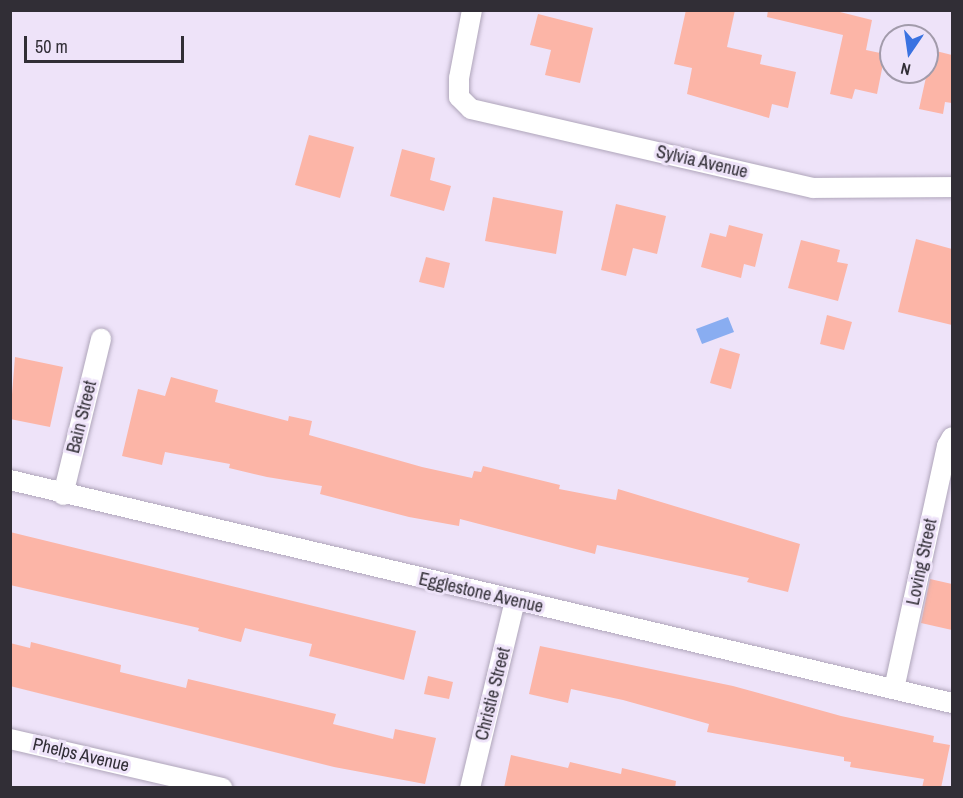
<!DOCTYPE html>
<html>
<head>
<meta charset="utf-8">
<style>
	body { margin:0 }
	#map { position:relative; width:963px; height:798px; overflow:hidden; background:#eee3f9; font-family:"Archivo Narrow",sans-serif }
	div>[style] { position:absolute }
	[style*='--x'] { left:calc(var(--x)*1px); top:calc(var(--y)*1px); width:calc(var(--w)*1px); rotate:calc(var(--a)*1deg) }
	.water>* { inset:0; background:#89adf1 }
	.building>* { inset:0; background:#fcb5a7 }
	.roads { filter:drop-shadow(0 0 2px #afa5ba) drop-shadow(0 0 2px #afa5ba) }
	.street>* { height:20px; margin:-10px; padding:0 10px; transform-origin:10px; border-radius:10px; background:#fff }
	span { translate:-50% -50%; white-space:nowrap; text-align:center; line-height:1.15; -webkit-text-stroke:6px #eee3f9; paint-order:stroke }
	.street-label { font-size:18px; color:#312e36 }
	.frame { position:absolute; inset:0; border:12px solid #312e36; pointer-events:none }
	.north { position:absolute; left:879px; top:24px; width:60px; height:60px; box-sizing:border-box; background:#eee3f9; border:2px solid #a29bab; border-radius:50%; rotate:193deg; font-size:16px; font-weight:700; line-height:24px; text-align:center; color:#312e36 }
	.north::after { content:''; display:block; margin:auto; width:21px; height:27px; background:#3a72e1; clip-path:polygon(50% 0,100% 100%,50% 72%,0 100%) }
	.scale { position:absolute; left:24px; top:36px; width:160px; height:27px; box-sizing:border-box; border:3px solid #312e36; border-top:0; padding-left:8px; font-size:18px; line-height:21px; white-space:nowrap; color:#312e36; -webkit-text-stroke:4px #eee3f9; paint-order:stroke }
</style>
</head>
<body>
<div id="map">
	<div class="water">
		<div style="clip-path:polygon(728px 317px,734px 332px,702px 344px,696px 329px)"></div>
	</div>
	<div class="building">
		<div style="clip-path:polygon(686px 10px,735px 10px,727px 47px,762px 55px,760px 64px,796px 72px,788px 108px,772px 104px,769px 118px,687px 94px,692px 68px,674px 64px)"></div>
		<div style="clip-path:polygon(768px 10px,832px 10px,872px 20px,866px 50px,885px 54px,877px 94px,855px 89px,852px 99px,830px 94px,843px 35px,767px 17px)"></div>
		<div style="clip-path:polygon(538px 14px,593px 28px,580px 83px,545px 75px,551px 50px,530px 45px)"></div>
		<div style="clip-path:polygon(932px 50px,952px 55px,952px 103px,945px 102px,943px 114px,919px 109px)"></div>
		<div style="clip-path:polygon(309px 135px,354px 147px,340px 198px,295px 185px)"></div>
		<div style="clip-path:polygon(402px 149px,435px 158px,430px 180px,451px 186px,444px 211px,390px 196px)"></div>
		<div style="clip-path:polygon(493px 197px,563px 211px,556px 254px,485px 241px)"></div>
		<div style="clip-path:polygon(616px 204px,666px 216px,657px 254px,633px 248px,626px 276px,601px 270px)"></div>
		<div style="clip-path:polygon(729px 225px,763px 234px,755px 267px,744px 264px,741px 278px,701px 267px,710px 233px,726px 237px)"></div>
		<div style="clip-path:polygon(916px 239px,952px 249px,952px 325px,898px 312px)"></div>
		<div style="clip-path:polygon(801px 240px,840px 250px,837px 262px,848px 264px,838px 301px,788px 288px)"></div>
		<div style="clip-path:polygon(426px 257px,450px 263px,444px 288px,419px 282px)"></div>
		<div style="clip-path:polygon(827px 315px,852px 322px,844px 350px,820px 344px)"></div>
		<div style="clip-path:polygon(720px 348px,740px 354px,731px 389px,710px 383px)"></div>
		<div style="clip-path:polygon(15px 357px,63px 367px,50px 427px,10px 419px)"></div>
		<div style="clip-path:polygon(171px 377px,218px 390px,215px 402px,288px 421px,289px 416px,312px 421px,309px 435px,422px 467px,472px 478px,474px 471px,481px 472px,483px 466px,560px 485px,559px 489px,616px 500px,618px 489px,800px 544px,788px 592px,747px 582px,749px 578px,597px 545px,595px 554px,460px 519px,459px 526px,409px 517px,320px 494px,322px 486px,267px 477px,229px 468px,230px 464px,165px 452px,162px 465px,122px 456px,138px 389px,165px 396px)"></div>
		<div style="clip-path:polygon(10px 532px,416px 631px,404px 680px,309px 656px,312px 644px,245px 628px,241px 642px,198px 631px,199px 628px,10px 585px)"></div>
		<div style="clip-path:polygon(930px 579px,952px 584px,952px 630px,921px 623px)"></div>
		<div style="clip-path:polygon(31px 642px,121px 665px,120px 672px,186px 688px,188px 679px,336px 714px,333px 724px,393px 739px,395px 729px,436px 738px,425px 784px,334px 767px,10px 686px,10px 643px,30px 648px)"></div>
		<div style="clip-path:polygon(540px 646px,733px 686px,841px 716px,934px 736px,933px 742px,950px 745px,941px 788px,922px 788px,924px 779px,850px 767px,851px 762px,844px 761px,844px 757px,707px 732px,709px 724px,623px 700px,571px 689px,568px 703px,529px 694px)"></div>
		<div style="clip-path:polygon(428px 676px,453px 682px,449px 699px,424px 694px)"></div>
		<div style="clip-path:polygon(511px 755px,568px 768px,570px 762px,621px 774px,622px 768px,676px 781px,675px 788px,504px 788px)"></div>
	</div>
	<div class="roads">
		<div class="street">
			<div style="--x:472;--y:10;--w:69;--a:100.8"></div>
			<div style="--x:459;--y:78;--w:19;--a:90"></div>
			<div style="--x:459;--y:97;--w:17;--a:45"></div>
			<div style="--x:471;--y:109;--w:351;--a:13"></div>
			<div style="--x:813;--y:188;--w:139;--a:-0.4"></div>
			<div style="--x:10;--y:480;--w:968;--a:13.32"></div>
			<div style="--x:63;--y:495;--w:161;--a:-76.3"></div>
			<div style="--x:894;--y:689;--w:249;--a:-77.7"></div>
			<div style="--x:947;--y:446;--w:10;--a:-61"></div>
			<div style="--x:10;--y:739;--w:218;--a:13"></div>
			<div style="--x:470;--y:788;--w:192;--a:-76.5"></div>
		</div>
	</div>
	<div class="street-label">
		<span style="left:702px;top:162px;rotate:13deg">Sylvia Avenue</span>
		<span style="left:82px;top:417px;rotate:-76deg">Bain Street</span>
		<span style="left:922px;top:562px;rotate:-78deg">Loving Street</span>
		<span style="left:481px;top:593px;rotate:13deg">Egglestone Avenue</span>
		<span style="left:493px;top:694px;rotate:-76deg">Christie Street</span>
		<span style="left:81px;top:755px;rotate:13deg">Phelps Avenue</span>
	</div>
	<div class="frame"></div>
	<div class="north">N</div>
	<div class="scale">50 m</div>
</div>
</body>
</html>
